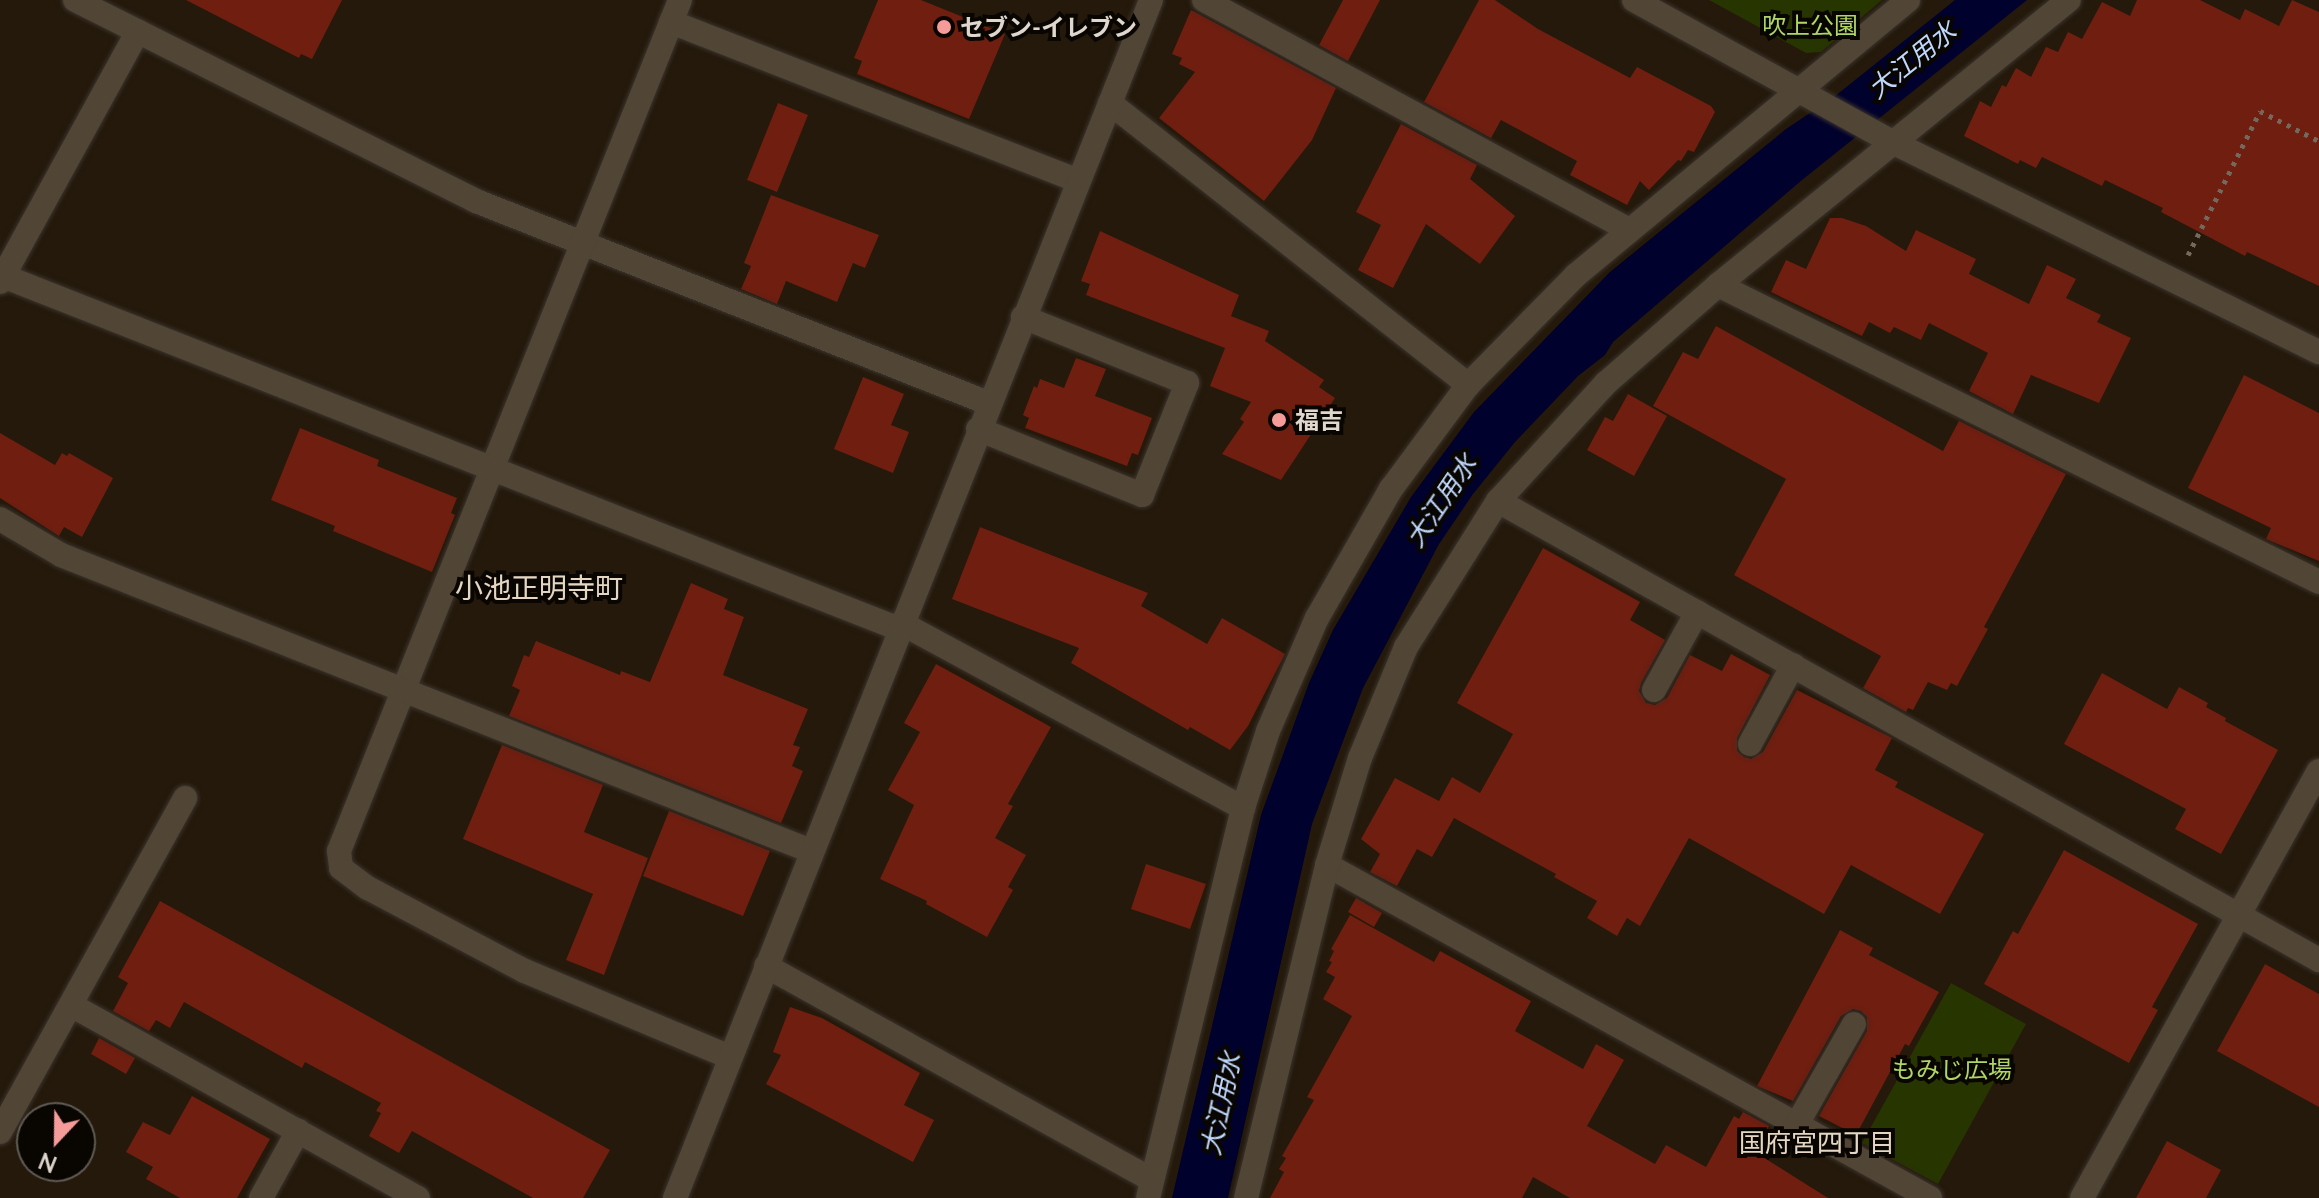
<!DOCTYPE html>
<html>
<head>
<meta charset="utf-8">
<style>
	body { margin:0 }
	#map { position:relative; width:2319px; height:1198px; overflow:hidden; background:#24190a; font-family:Lato,"Noto Sans JP",sans-serif }
	div>[style] { position:absolute }
	[style*='--x'] { left:calc(var(--x)*1px); top:calc(var(--y)*1px); width:calc(var(--w)*1px); rotate:calc(var(--a)*1deg) }
	.green>* { inset:0; background:#273500 }
	.water>* { inset:0; background:#00012c }
	.building>* { inset:0; background:#6f1e10 }
	.path>* { height:5px; margin-top:-2.5px; transform-origin:0; background:repeating-linear-gradient(90deg,#73695c 0 4px,transparent 0 10px) }
	.roads { filter:drop-shadow(0 0 2px #3b332d) drop-shadow(0 0 2px #3b332d) }
	.minor>* { height:24px; margin:-12px; padding:0 12px; transform-origin:12px; border-radius:12px; background:#514535 }
	.dots>* { width:22px; height:22px; translate:-50% -50%; box-sizing:border-box; border:4px solid #090602; border-radius:50% }
	span { translate:-50% -50%; white-space:nowrap; text-align:center; line-height:1.15; -webkit-text-stroke:8px #090602; paint-order:stroke }
	.park-label { font-size:24px; color:#b0d665 }
	.poi-label { font-size:24px; color:#dfd7ce; font-weight:700 }
	.left { translate:0 -50%; text-align:left }
	.water-label { font-size:26px; color:#bfd7fd; font-style:italic }
	.neighbourhood-label { font-size:26px; color:#e5d6c3 }
	.quarter-label { font-size:28px; color:#e5d6c3 }
	.north { position:absolute; left:16px; top:1102px; width:80px; height:80px; box-sizing:border-box; background:#090602; border:2px solid #5f5a54; border-radius:50%; rotate:202deg; font-size:22px; font-weight:700; line-height:32px; text-align:center; color:#dfd7ce }
	.north::after { content:''; display:block; margin:auto; width:28px; height:36px; background:#f59b99; clip-path:polygon(50% 0,100% 100%,50% 72%,0 100%) }
</style>
</head>
<body>
<div id="map">
	<div class="green">
		<div style="clip-path:polygon(1709px 0,1882px 0,1821px 52px,1806px 53px)"></div>
		<div style="clip-path:polygon(1951px 983px,2026px 1024px,1938px 1184px,1862px 1143px)"></div>
	</div>
	<div class="water">
		<div style="clip-path:polygon(1955px 0,2027px 0,1802px 180px,1613px 342px,1605px 355px,1578px 376px,1515px 442px,1473px 494px,1439px 544px,1363px 688px,1312px 824px,1228px 1198px,1172px 1198px,1261px 815px,1309px 683px,1333px 630px,1411px 497px,1474px 412px,1610px 272px,1786px 129px,1834px 97px)"></div>
	</div>
	<div class="building">
		<div style="clip-path:polygon(186px 0,342px 0,312px 59px,301px 54px,299px 58px)"></div>
		<div style="clip-path:polygon(878px 0,921px 0,1005px 34px,969px 119px,857px 74px,862px 61px,854px 58px)"></div>
		<div style="clip-path:polygon(1343px 0,1380px 0,1348px 61px,1319px 45px)"></div>
		<div style="clip-path:polygon(1479px 0,1495px 0,1538px 29px,1630px 78px,1637px 67px,1711px 106px,1715px 112px,1694px 152px,1688px 150px,1681px 161px,1678px 160px,1649px 190px,1640px 181px,1627px 205px,1570px 175px,1577px 161px,1501px 120px,1491px 138px,1424px 102px)"></div>
		<div style="clip-path:polygon(2137px 0,2200px 0,2240px 20px,2245px 9px,2279px 26px,2292px 0,2319px 12px,2319px 286px,2247px 252px,2245px 256px,2161px 212px,2163px 208px,2105px 180px,2102px 186px,2042px 157px,2036px 168px,2020px 160px,2018px 164px,1964px 136px,1980px 101px,1991px 107px,2002px 85px,2006px 87px,2016px 68px,2031px 77px,2046px 47px,2058px 52px,2068px 32px,2082px 39px,2102px 2px,2130px 16px)"></div>
		<div style="clip-path:polygon(1191px 10px,1336px 88px,1312px 140px,1264px 201px,1159px 118px,1195px 72px,1179px 64px,1182px 58px,1172px 54px)"></div>
		<div style="clip-path:polygon(778px 103px,808px 115px,777px 192px,747px 180px)"></div>
		<div style="clip-path:polygon(1401px 124px,1477px 165px,1470px 179px,1515px 216px,1480px 264px,1426px 224px,1393px 288px,1358px 270px,1381px 225px,1356px 212px)"></div>
		<div style="clip-path:polygon(771px 195px,879px 235px,865px 268px,853px 263px,837px 302px,786px 281px,777px 304px,741px 289px,751px 266px,744px 263px)"></div>
		<div style="clip-path:polygon(1830px 218px,1842px 218px,1866px 226px,1906px 251px,1916px 230px,1976px 259px,1969px 274px,2029px 304px,2047px 265px,2076px 279px,2066px 298px,2101px 315px,2097px 322px,2131px 338px,2099px 403px,2031px 375px,2013px 414px,1969px 391px,1988px 353px,1929px 323px,1921px 340px,1894px 327px,1890px 333px,1869px 322px,1862px 336px,1771px 292px,1786px 260px,1806px 269px)"></div>
		<div style="clip-path:polygon(1100px 231px,1239px 295px,1231px 316px,1269px 331px,1265px 341px,1324px 380px,1319px 387px,1335px 398px,1281px 480px,1222px 454px,1244px 422px,1240px 419px,1251px 402px,1210px 386px,1225px 348px,1086px 295px,1090px 284px,1081px 281px)"></div>
		<div style="clip-path:polygon(1716px 326px,1943px 451px,1959px 421px,2066px 474px,1984px 627px,1988px 629px,1957px 686px,1951px 683px,1947px 690px,1928px 682px,1913px 710px,1908px 708px,1906px 712px,1863px 688px,1881px 656px,1734px 575px,1786px 479px,1653px 406px,1683px 352px,1698px 359px)"></div>
		<div style="clip-path:polygon(1076px 358px,1106px 369px,1095px 396px,1152px 418px,1138px 455px,1132px 453px,1127px 466px,1025px 428px,1029px 418px,1023px 415px,1034px 386px,1037px 388px,1040px 379px,1064px 388px)"></div>
		<div style="clip-path:polygon(2244px 375px,2319px 413px,2319px 561px,2266px 539px,2271px 528px,2188px 488px)"></div>
		<div style="clip-path:polygon(863px 377px,904px 394px,891px 425px,909px 432px,893px 473px,834px 449px)"></div>
		<div style="clip-path:polygon(1628px 394px,1667px 416px,1634px 476px,1587px 450px,1605px 417px,1613px 421px)"></div>
		<div style="clip-path:polygon(300px 428px,379px 460px,377px 466px,457px 498px,451px 513px,455px 515px,432px 572px,333px 531px,335px 526px,271px 500px)"></div>
		<div style="clip-path:polygon(0 433px,55px 465px,62px 453px,67px 456px,69px 453px,113px 478px,82px 537px,64px 527px,59px 536px,0 498px)"></div>
		<div style="clip-path:polygon(980px 527px,1148px 593px,1141px 606px,1207px 644px,1222px 618px,1285px 654px,1248px 726px,1230px 750px,1190px 727px,1188px 730px,1071px 663px,1079px 648px,952px 599px)"></div>
		<div style="clip-path:polygon(1543px 548px,1640px 602px,1630px 620px,1665px 640px,1641px 683px,1639px 691px,1646px 703px,1655px 705px,1667px 698px,1690px 655px,1722px 671px,1731px 654px,1770px 675px,1737px 738px,1737px 751px,1744px 757px,1751px 759px,1763px 752px,1797px 690px,1892px 738px,1875px 770px,1898px 782px,1895px 787px,1984px 834px,1940px 914px,1851px 865px,1824px 914px,1689px 838px,1640px 926px,1627px 918px,1617px 936px,1587px 918px,1597px 901px,1554px 877px,1556px 874px,1454px 818px,1432px 857px,1417px 849px,1397px 886px,1370px 872px,1380px 854px,1361px 839px,1395px 778px,1439px 801px,1452px 777px,1480px 793px,1513px 734px,1457px 703px)"></div>
		<div style="clip-path:polygon(691px 583px,728px 599px,724px 609px,744px 617px,723px 675px,808px 709px,793px 745px,800px 747px,792px 766px,803px 771px,781px 823px,509px 716px,520px 690px,512px 686px,524px 655px,529px 657px,536px 641px,620px 675px,621px 671px,650px 682px)"></div>
		<div style="clip-path:polygon(936px 664px,1051px 727px,1008px 804px,1013px 806px,995px 838px,1026px 855px,1008px 887px,1013px 890px,987px 937px,926px 904px,927px 901px,880px 879px,914px 805px,888px 790px,920px 732px,904px 723px)"></div>
		<div style="clip-path:polygon(2102px 673px,2167px 709px,2179px 687px,2208px 703px,2206px 707px,2226px 718px,2225px 721px,2278px 750px,2221px 854px,2175px 829px,2186px 809px,2064px 744px)"></div>
		<div style="clip-path:polygon(502px 745px,603px 785px,584px 832px,648px 858px,604px 975px,566px 960px,593px 894px,463px 839px)"></div>
		<div style="clip-path:polygon(669px 811px,770px 851px,743px 916px,643px 876px)"></div>
		<div style="clip-path:polygon(2064px 850px,2198px 924px,2152px 1007px,2158px 1010px,2129px 1063px,1984px 984px,2013px 931px,2018px 934px)"></div>
		<div style="clip-path:polygon(1146px 864px,1206px 884px,1190px 929px,1131px 909px)"></div>
		<div style="clip-path:polygon(1356px 898px,1382px 913px,1374px 927px,1348px 912px)"></div>
		<div style="clip-path:polygon(160px 901px,610px 1150px,583px 1198px,533px 1198px,412px 1131px,399px 1153px,369px 1136px,381px 1113px,376px 1111px,381px 1103px,305px 1062px,302px 1068px,184px 1002px,170px 1028px,156px 1020px,149px 1031px,113px 1011px,128px 983px,118px 977px)"></div>
		<div style="clip-path:polygon(1350px 915px,1434px 962px,1440px 951px,1531px 1001px,1515px 1031px,1583px 1069px,1596px 1044px,1624px 1060px,1587px 1126px,1655px 1164px,1666px 1145px,1706px 1167px,1734px 1116px,1739px 1119px,1743px 1112px,1769px 1126px,1755px 1152px,1828px 1198px,1570px 1198px,1533px 1177px,1522px 1198px,1270px 1198px,1284px 1172px,1279px 1169px,1286px 1158px,1282px 1156px,1314px 1100px,1307px 1097px,1352px 1016px,1323px 999px,1335px 977px,1326px 972px,1332px 962px,1329px 961px,1334px 951px,1331px 949px)"></div>
		<div style="clip-path:polygon(1840px 930px,1873px 948px,1869px 955px,1939px 992px,1909px 1046px,1905px 1044px,1856px 1135px,1819px 1116px,1867px 1031px,1867px 1017px,1861px 1011px,1853px 1009px,1841px 1016px,1793px 1101px,1757px 1086px)"></div>
		<div style="clip-path:polygon(2265px 964px,2319px 994px,2319px 1107px,2217px 1051px)"></div>
		<div style="clip-path:polygon(790px 1007px,822px 1018px,920px 1073px,904px 1105px,934px 1120px,913px 1162px,766px 1084px,781px 1055px,773px 1052px)"></div>
		<div style="clip-path:polygon(99px 1038px,135px 1058px,126px 1074px,91px 1054px)"></div>
		<div style="clip-path:polygon(192px 1096px,270px 1139px,237px 1198px,180px 1198px,146px 1179px,153px 1167px,126px 1152px,143px 1122px,170px 1135px)"></div>
		<div style="clip-path:polygon(2167px 1141px,2221px 1170px,2206px 1198px,2136px 1198px)"></div>
	</div>
	<div class="path">
		<div style="--x:2188;--y:255;--w:161;--a:-63.4"></div>
		<div style="--x:2260;--y:111;--w:66;--a:27"></div>
	</div>
	<div class="roads">
		<div class="minor">
			<div style="--x:75;--y:0;--w:449;--a:26.6"></div>
			<div style="--x:476;--y:201;--w:550;--a:21.53"></div>
			<div style="--x:680;--y:0;--w:917;--a:111.84"></div>
			<div style="--x:339;--y:851;--w:17;--a:83"></div>
			<div style="--x:341;--y:868;--w:34;--a:37"></div>
			<div style="--x:368;--y:888;--w:178;--a:27.9"></div>
			<div style="--x:525;--y:971;--w:222;--a:22.8"></div>
			<div style="--x:1204;--y:0;--w:482;--a:28.4"></div>
			<div style="--x:1634;--y:0;--w:294;--a:28.8"></div>
			<div style="--x:1892;--y:142;--w:476;--a:26.2"></div>
			<div style="--x:671;--y:22;--w:437;--a:21.3"></div>
			<div style="--x:1110;--y:103;--w:456;--a:38.2"></div>
			<div style="--x:3;--y:276;--w:963;--a:21.5"></div>
			<div style="--x:0;--y:282;--w:286;--a:-61.2"></div>
			<div style="--x:1718;--y:285;--w:670;--a:26.3"></div>
			<div style="--x:978;--y:429;--w:177;--a:21.9"></div>
			<div style="--x:1142;--y:495;--w:121;--a:-68.1"></div>
			<div style="--x:1187;--y:383;--w:177;--a:-158.1"></div>
			<div style="--x:1498;--y:501;--w:941;--a:29.21"></div>
			<div style="--x:0;--y:519;--w:71;--a:30.5"></div>
			<div style="--x:61;--y:555;--w:806;--a:21.54"></div>
			<div style="--x:901;--y:623;--w:389;--a:28.4"></div>
			<div style="--x:1654;--y:690;--w:89;--a:-61.1"></div>
			<div style="--x:1750;--y:744;--w:90;--a:-61.4"></div>
			<div style="--x:1327;--y:865;--w:689;--a:28.91"></div>
			<div style="--x:766;--y:966;--w:441;--a:29"></div>
			<div style="--x:71;--y:1005;--w:397;--a:29.1"></div>
			<div style="--x:1797;--y:1124;--w:115;--a:-60.3"></div>
			<div style="--x:0;--y:1132;--w:382;--a:-61"></div>
			<div style="--x:261;--y:1198;--w:77;--a:-61.1"></div>
			<div style="--x:675;--y:1198;--w:1289;--a:-68.33"></div>
			<div style="--x:1148;--y:1198;--w:401;--a:-76.3"></div>
			<div style="--x:1243;--y:808;--w:81;--a:-72"></div>
			<div style="--x:1268;--y:731;--w:123;--a:-66.6"></div>
			<div style="--x:1317;--y:618;--w:149;--a:-60.2"></div>
			<div style="--x:1391;--y:489;--w:129;--a:-53.5"></div>
			<div style="--x:1468;--y:385;--w:154;--a:-45.5"></div>
			<div style="--x:1576;--y:275;--w:431;--a:-39.6"></div>
			<div style="--x:1246;--y:1198;--w:343;--a:-76.3"></div>
			<div style="--x:1327;--y:865;--w:112;--a:-72.9"></div>
			<div style="--x:1360;--y:758;--w:120;--a:-67.5"></div>
			<div style="--x:1406;--y:647;--w:173;--a:-57.8"></div>
			<div style="--x:1498;--y:501;--w:160;--a:-47.5"></div>
			<div style="--x:1606;--y:383;--w:149;--a:-41.2"></div>
			<div style="--x:1718;--y:285;--w:452;--a:-39.1"></div>
			<div style="--x:2082;--y:1198;--w:488;--a:-61"></div>
		</div>
	</div>
	<div class="dots">
		<div style="left:944px;top:27px;background:#f59b99"></div>
		<div style="left:1279px;top:420px;background:#f59b99"></div>
	</div>
	<div class="park-label">
		<span style="left:1810px;top:25px">吹上公園</span>
		<span style="left:1952px;top:1069px">もみじ広場</span>
	</div>
	<div class="poi-label">
		<span class="left" style="left:960px;top:27px">セブン-イレブン</span>
		<span class="left" style="left:1295px;top:420px">福吉</span>
	</div>
	<div class="water-label">
		<span style="left:1912px;top:60px;rotate:-39deg">大江用水</span>
		<span style="left:1441px;top:501px;rotate:-56deg">大江用水</span>
		<span style="left:1221px;top:1104px;rotate:-78deg">大江用水</span>
	</div>
	<div class="neighbourhood-label">
		<span style="left:1817px;top:1143px">国府宮四丁目</span>
	</div>
	<div class="quarter-label">
		<span style="left:539px;top:587px">小池正明寺町</span>
	</div>
	<div class="north">N</div>
</div>
</body>
</html>
